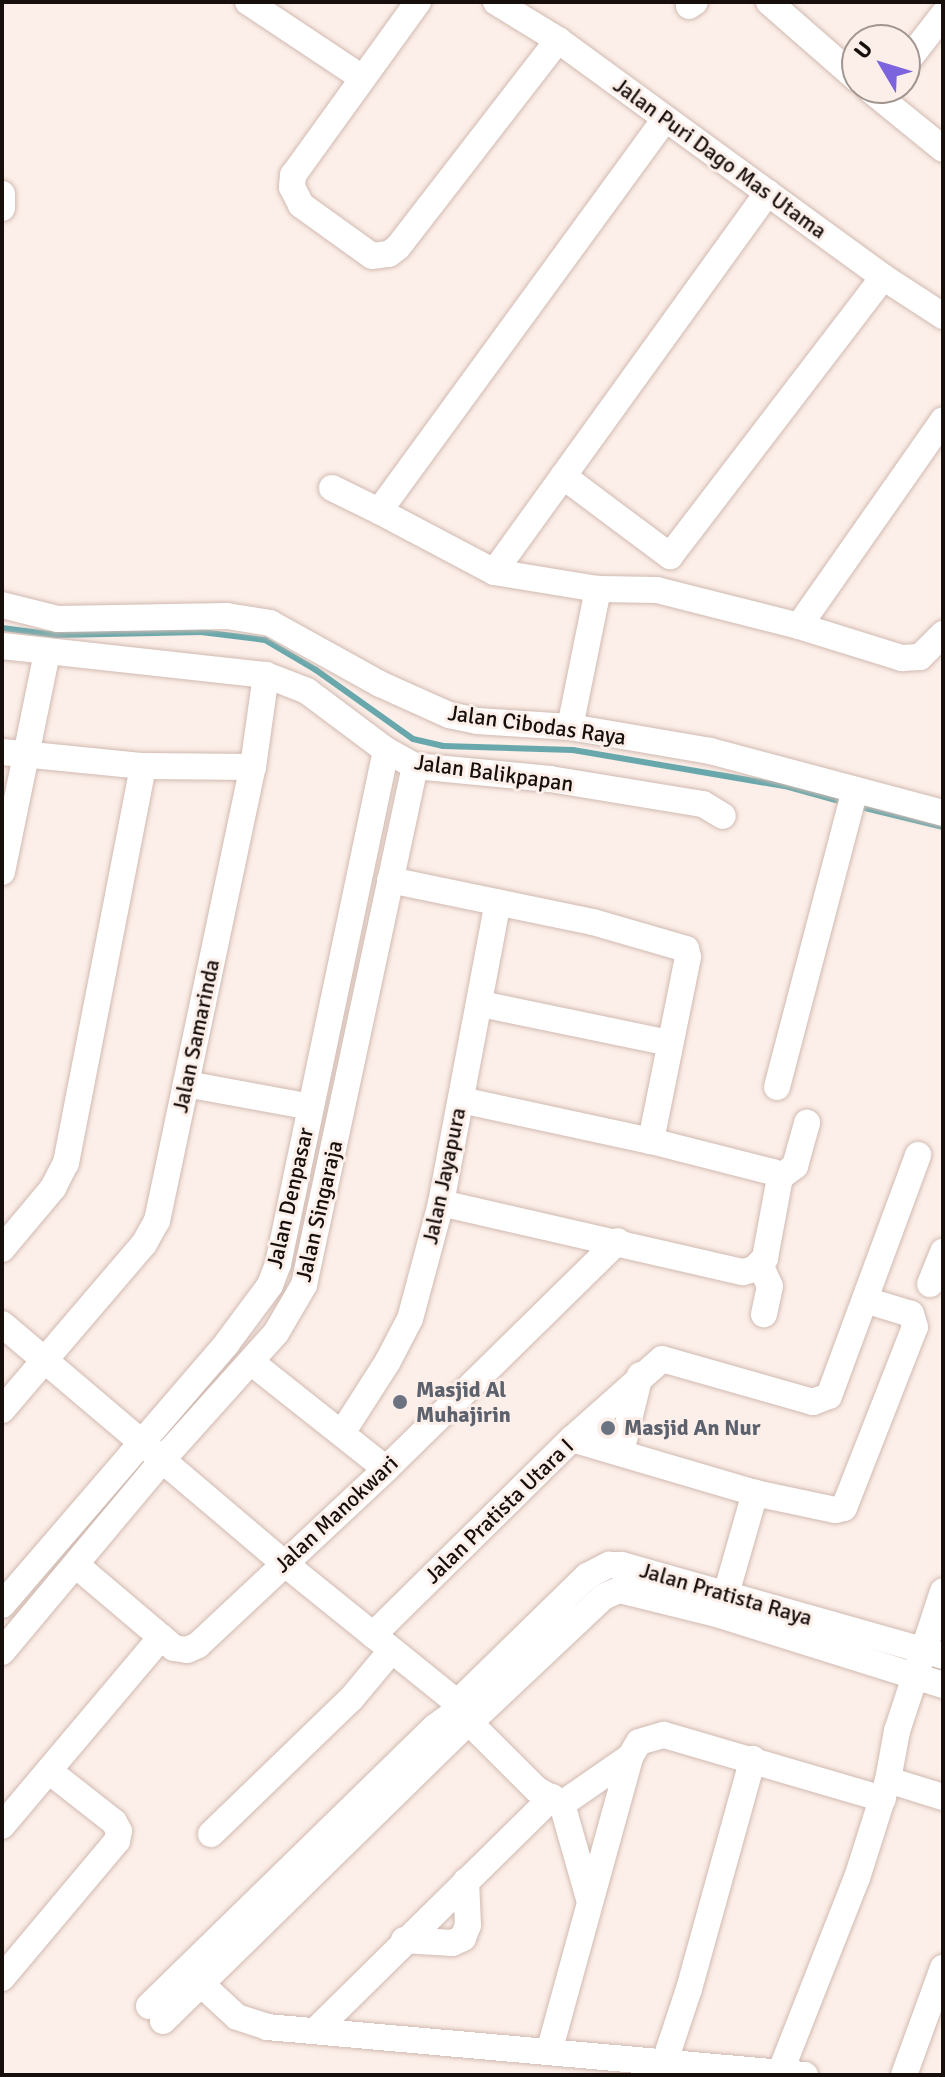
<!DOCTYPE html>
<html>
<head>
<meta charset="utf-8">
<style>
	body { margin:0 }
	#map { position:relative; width:945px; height:2077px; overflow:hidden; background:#fceee8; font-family:Signika,sans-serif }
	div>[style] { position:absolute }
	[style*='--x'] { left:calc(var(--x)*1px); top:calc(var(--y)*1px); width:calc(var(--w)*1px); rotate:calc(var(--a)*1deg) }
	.stream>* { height:6px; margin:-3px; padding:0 3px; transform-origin:3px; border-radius:3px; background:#68a8ac }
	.roads { filter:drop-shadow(0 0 2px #d0bab1) drop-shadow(0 0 2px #d0bab1) }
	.minor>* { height:26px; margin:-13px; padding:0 13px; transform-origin:13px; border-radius:13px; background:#fff }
	.dots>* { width:22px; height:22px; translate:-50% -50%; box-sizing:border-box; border:4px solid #fceee8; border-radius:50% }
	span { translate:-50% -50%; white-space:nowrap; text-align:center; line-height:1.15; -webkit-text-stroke:6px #fceee8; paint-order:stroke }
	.street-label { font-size:22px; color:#160f0c }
	.worship-label { font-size:22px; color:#5b616d; font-weight:700 }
	.left { translate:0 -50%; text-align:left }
	.frame { position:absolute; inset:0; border:4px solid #160f0c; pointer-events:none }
	.north { position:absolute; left:841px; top:24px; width:80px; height:80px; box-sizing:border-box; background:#fceee8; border:2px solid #a09590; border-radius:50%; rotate:308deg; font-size:22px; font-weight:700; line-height:32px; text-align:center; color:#160f0c }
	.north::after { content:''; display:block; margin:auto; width:28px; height:36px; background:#7d64df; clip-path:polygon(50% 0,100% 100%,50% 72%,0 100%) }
</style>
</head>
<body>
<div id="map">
	<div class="stream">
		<div style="--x:2;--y:628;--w:55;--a:7.3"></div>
		<div style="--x:57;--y:635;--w:144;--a:-1.2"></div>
		<div style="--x:201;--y:632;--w:64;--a:7.1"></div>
		<div style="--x:265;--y:640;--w:59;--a:30.5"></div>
		<div style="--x:316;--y:670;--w:119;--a:35.4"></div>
		<div style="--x:413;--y:739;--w:31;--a:13"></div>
		<div style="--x:443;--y:746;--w:130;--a:1.8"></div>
		<div style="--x:573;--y:750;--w:219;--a:9.7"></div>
		<div style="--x:789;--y:787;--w:59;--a:15.7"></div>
		<div style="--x:857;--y:806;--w:89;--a:13.7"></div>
	</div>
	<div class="roads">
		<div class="minor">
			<div style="--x:248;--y:2;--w:136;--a:33.6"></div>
			<div style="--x:418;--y:2;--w:213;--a:125.8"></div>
			<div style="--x:293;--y:175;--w:12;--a:95"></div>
			<div style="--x:292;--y:187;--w:20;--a:63"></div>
			<div style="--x:301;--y:205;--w:87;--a:35.7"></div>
			<div style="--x:372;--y:256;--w:17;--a:-7"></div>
			<div style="--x:389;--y:254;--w:11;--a:-38"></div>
			<div style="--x:398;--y:247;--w:262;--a:-52.3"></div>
			<div style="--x:496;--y:2;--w:73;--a:31.5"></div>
			<div style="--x:558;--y:40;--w:402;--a:36.1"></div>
			<div style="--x:883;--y:277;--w:72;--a:33"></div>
			<div style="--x:769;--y:2;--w:117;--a:41.2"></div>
			<div style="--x:689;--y:6;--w:7;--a:-34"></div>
			<div style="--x:905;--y:64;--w:62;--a:-52.2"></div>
			<div style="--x:868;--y:88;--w:97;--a:39.1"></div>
			<div style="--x:665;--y:119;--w:485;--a:126.1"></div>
			<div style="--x:379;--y:511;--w:130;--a:27.9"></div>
			<div style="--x:494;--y:572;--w:468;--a:-54.2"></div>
			<div style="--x:2;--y:194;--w:14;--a:90"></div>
			<div style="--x:563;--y:476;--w:134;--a:36.8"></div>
			<div style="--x:670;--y:556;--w:351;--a:-52.6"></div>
			<div style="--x:332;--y:488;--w:52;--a:26.1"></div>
			<div style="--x:494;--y:572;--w:105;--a:9.3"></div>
			<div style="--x:598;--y:589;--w:59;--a:1"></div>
			<div style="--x:657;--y:590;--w:146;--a:14.2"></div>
			<div style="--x:799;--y:626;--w:108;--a:17.3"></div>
			<div style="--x:902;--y:658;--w:18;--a:-3"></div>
			<div style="--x:920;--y:657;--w:33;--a:-45"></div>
			<div style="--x:2;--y:605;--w:58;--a:14"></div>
			<div style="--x:58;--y:619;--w:169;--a:-1"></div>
			<div style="--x:227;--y:616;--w:44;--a:9.2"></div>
			<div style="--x:270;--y:623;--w:126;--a:29"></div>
			<div style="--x:380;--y:684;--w:76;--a:24.2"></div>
			<div style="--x:449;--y:715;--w:29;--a:12"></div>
			<div style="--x:477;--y:721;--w:93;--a:3.7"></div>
			<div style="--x:570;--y:727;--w:142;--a:9.7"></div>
			<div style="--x:710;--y:751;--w:241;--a:14.9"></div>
			<div style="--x:799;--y:626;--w:251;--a:-55"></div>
			<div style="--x:2;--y:646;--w:266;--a:6.3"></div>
			<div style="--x:266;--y:675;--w:44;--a:21.3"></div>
			<div style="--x:307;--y:691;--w:99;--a:36.8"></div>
			<div style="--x:386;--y:750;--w:33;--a:29"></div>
			<div style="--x:415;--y:766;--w:136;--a:5.5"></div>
			<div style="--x:550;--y:779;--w:155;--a:9.3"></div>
			<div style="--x:703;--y:804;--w:23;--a:31"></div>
			<div style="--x:570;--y:727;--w:141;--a:-78.5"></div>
			<div style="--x:2;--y:752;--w:142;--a:5.7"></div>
			<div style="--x:143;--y:766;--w:110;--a:0.5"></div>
			<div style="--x:2;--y:872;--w:224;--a:-78.4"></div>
			<div style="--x:390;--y:880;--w:207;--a:11.7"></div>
			<div style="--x:593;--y:922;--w:97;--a:16.2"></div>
			<div style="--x:686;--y:949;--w:8;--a:76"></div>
			<div style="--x:688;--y:957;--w:188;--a:101.4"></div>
			<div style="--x:481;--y:1004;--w:193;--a:11.7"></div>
			<div style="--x:186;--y:1084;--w:127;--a:10.4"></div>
			<div style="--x:777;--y:1087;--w:307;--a:-75.3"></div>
			<div style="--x:461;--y:1100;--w:194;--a:12.2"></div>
			<div style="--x:651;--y:1141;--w:126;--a:14.3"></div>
			<div style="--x:773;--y:1172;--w:9;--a:36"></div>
			<div style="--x:780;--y:1177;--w:19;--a:-36"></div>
			<div style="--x:795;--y:1166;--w:45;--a:-74.4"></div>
			<div style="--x:441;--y:1203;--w:310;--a:12.9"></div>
			<div style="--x:743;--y:1272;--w:11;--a:-15"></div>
			<div style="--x:754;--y:1269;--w:16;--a:-45"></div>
			<div style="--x:765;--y:1258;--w:82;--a:-79.5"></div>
			<div style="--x:2;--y:1249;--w:80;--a:-50.1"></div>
			<div style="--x:53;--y:1188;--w:28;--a:-63"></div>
			<div style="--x:66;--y:1163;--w:404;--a:-79"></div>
			<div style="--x:760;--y:1264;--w:24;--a:66"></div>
			<div style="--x:770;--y:1286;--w:29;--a:102"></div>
			<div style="--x:930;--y:1284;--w:35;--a:-68"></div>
			<div style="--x:2;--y:1324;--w:370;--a:40.3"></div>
			<div style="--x:284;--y:1563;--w:221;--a:38.9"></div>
			<div style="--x:251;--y:1362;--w:172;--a:38.4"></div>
			<div style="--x:2;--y:1410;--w:218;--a:-49.5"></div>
			<div style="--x:144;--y:1244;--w:26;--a:-61"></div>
			<div style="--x:157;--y:1221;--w:464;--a:-78.1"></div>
			<div style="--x:253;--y:767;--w:93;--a:-82"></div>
			<div style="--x:342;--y:1433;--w:85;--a:-57.4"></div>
			<div style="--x:388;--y:1361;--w:47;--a:-62.4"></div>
			<div style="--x:410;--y:1319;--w:120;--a:-75"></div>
			<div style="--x:441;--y:1203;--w:306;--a:-79.3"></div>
			<div style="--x:572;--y:1439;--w:191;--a:16.4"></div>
			<div style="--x:755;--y:1493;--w:82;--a:12"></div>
			<div style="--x:835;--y:1510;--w:9;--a:-13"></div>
			<div style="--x:844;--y:1508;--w:194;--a:-68.6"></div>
			<div style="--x:915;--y:1327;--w:14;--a:-107"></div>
			<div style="--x:911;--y:1314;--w:48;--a:-163.1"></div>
			<div style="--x:621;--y:1452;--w:79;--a:-76.1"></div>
			<div style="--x:76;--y:1565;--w:128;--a:40.3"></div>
			<div style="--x:174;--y:1648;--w:13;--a:9"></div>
			<div style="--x:187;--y:1650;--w:12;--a:-24"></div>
			<div style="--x:198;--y:1645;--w:258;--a:-43.1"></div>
			<div style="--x:386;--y:1469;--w:325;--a:-44.5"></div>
			<div style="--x:2;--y:1605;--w:345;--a:-49.3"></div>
			<div style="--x:227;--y:1343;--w:72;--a:-53.4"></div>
			<div style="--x:270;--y:1285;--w:22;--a:-69"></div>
			<div style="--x:278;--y:1264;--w:525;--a:-78.13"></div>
			<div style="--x:722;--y:1608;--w:120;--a:-74"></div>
			<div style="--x:373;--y:1635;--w:279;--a:-44.6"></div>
			<div style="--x:572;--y:1439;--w:120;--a:-41.6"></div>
			<div style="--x:662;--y:1359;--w:157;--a:15.9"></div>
			<div style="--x:813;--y:1402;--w:17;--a:-21"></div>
			<div style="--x:829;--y:1396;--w:257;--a:-69.7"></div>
			<div style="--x:2;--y:1652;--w:263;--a:-50.1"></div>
			<div style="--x:171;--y:1450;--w:157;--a:-48.1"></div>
			<div style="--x:276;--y:1333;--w:56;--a:-59.7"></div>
			<div style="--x:304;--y:1285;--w:531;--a:-77.93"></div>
			<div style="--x:461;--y:1699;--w:176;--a:-44.3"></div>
			<div style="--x:587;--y:1576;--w:25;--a:-27"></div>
			<div style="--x:609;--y:1565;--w:13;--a:0"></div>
			<div style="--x:622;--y:1565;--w:334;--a:15.8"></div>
			<div style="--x:478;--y:1715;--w:172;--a:-43.3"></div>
			<div style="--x:603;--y:1597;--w:17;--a:-24"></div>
			<div style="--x:619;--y:1590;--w:104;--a:13.9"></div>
			<div style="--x:720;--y:1615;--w:234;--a:17.4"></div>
			<div style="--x:471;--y:1724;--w:92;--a:45"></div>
			<div style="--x:536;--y:1789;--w:30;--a:30"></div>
			<div style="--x:562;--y:1804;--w:102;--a:74.1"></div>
			<div style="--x:888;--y:1780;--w:58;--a:17.2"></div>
			<div style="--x:562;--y:1804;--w:83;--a:-34.7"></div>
			<div style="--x:2;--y:1826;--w:247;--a:-49.9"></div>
			<div style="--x:211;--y:1834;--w:194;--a:-44"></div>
			<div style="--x:351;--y:1699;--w:62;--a:-50.2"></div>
			<div style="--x:404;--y:1940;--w:48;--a:3.6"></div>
			<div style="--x:452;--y:1943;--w:12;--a:-24"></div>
			<div style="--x:463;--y:1938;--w:14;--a:-69"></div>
			<div style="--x:468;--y:1925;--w:44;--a:-92.6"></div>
			<div style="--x:186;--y:1970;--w:69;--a:42.7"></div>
			<div style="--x:237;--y:2017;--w:32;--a:18"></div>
			<div style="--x:267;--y:2027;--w:540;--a:5.1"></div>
			<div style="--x:2;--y:1978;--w:179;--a:-50"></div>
			<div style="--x:117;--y:1841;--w:10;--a:-79"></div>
			<div style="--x:119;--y:1831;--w:10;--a:-119"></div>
			<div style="--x:114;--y:1822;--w:83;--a:-141.9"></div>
			<div style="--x:149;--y:2006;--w:400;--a:-44.3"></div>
			<div style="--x:435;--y:1727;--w:22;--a:-36"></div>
			<div style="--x:163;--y:2021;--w:423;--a:-44.4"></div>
			<div style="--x:316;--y:2030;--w:332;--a:-44.6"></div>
			<div style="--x:549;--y:2052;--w:306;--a:-74.6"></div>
			<div style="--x:630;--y:1757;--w:17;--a:-59"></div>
			<div style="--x:639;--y:1742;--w:26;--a:-16"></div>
			<div style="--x:664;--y:1735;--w:228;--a:16.3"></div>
			<div style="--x:664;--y:2064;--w:79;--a:-71.6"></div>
			<div style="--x:689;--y:1989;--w:239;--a:-74.5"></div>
			<div style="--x:780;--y:2073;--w:210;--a:-68.5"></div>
			<div style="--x:857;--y:1878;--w:103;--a:-72.4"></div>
			<div style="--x:888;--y:1780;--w:50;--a:-79.6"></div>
			<div style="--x:897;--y:1731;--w:147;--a:-71.8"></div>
			<div style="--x:904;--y:2075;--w:114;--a:-70"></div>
		</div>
	</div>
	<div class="dots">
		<div style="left:400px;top:1402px;background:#6b7280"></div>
		<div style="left:608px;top:1428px;background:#6b7280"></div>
	</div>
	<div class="street-label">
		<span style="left:720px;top:158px;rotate:36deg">Jalan Puri Dago Mas Utama</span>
		<span style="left:537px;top:725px;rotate:8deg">Jalan Cibodas Raya</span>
		<span style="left:494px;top:773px;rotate:8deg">Jalan Balikpapan</span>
		<span style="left:196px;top:1036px;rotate:-78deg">Jalan Samarinda</span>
		<span style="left:444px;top:1176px;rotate:-78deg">Jalan Jayapura</span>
		<span style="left:290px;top:1198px;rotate:-77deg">Jalan Denpasar</span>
		<span style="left:319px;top:1211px;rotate:-77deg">Jalan Singaraja</span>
		<span style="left:499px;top:1511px;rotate:-44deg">Jalan Pratista Utara I</span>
		<span style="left:336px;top:1514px;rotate:-43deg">Jalan Manokwari</span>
		<span style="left:726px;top:1594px;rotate:16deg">Jalan Pratista Raya</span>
	</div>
	<div class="worship-label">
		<span class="left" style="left:416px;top:1402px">Masjid Al<br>Muhajirin</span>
		<span class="left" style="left:624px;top:1428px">Masjid An Nur</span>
	</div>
	<div class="frame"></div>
	<div class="north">U</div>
</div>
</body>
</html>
